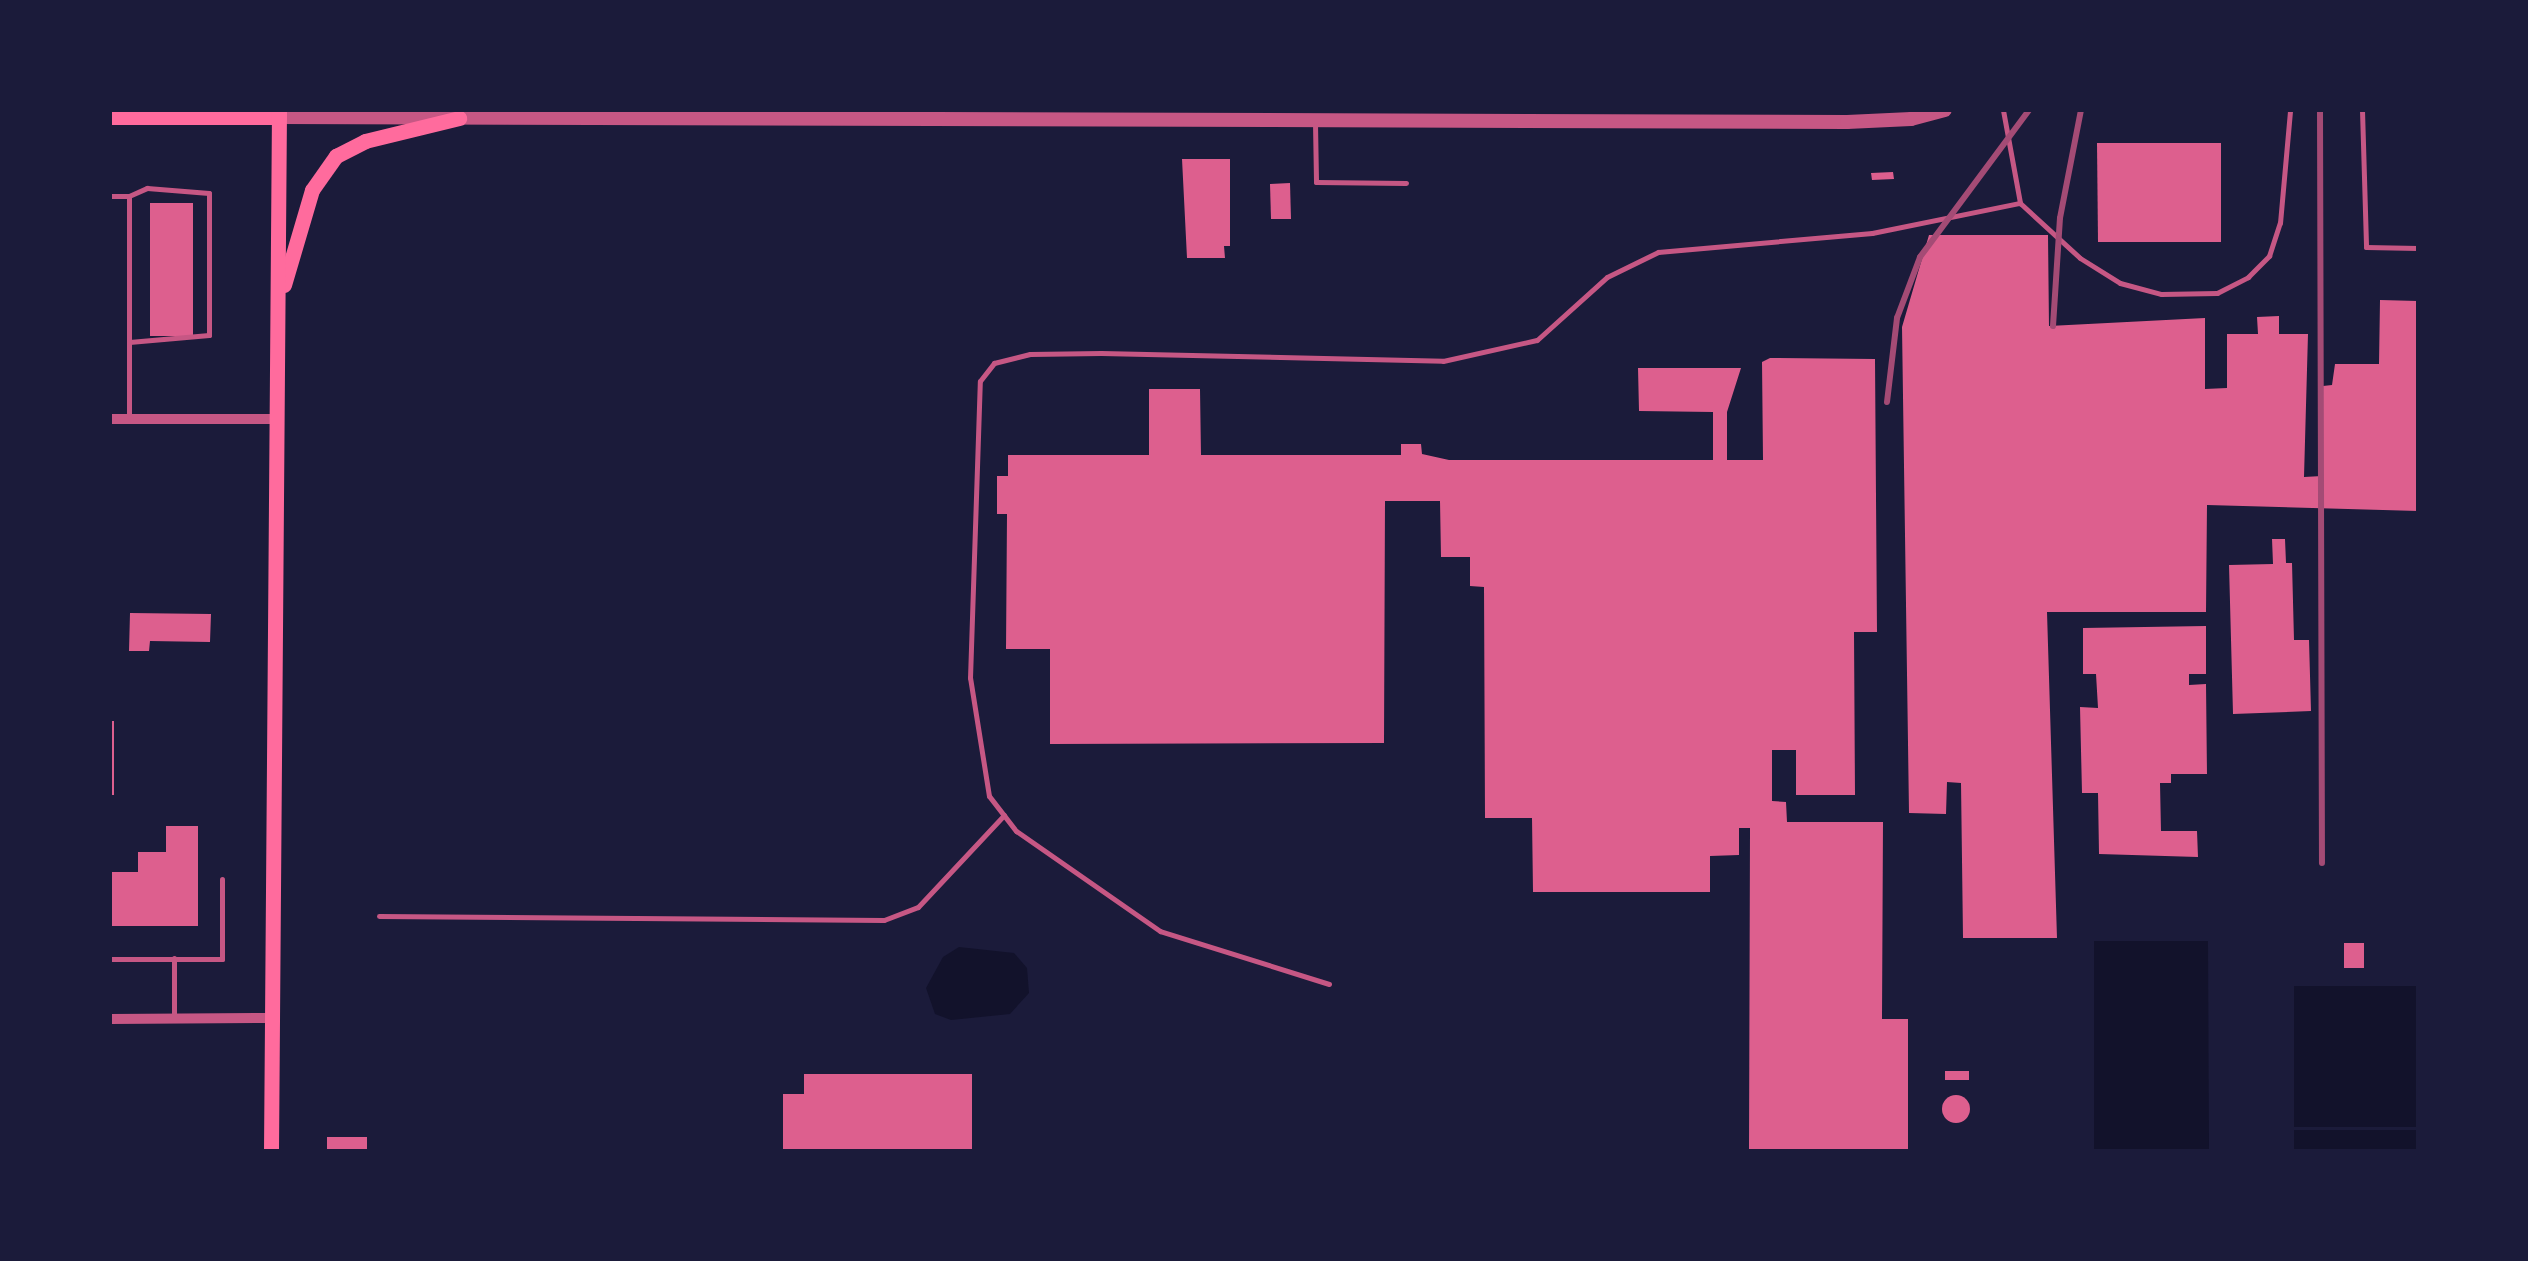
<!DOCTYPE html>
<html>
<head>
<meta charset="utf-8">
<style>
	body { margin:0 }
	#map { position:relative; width:2528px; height:1261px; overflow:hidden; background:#1b1b3a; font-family:Manrope,sans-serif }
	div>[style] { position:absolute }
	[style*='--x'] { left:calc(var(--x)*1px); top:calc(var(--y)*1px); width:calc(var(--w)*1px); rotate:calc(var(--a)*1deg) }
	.water>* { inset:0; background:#12122b }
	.building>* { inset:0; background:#dd5f8e }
	.round { border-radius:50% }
	.service>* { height:5px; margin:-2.5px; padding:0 2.5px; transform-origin:2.5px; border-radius:2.5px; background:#c65784 }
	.minor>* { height:10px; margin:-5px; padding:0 5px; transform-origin:5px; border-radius:5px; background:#c65784 }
	.tertiary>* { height:14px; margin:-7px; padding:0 7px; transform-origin:7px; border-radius:7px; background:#c65784 }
	.secondary>* { height:15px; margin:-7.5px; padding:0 7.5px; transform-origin:7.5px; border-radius:7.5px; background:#ff6b9d }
	.rail>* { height:6px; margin:-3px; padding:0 3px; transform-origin:3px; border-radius:3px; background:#a44b75 }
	span { translate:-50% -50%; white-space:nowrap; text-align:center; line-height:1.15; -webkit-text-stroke:10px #1b1b3a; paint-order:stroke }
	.frame { position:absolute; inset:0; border:112px solid #1b1b3a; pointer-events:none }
</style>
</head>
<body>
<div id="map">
	<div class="water">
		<div style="clip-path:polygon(2094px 941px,2208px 941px,2209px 1151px,2094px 1151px)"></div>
		<div style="clip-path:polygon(959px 947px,1014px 953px,1027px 968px,1029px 993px,1010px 1014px,951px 1020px,935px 1014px,926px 988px,943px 957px)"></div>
		<div style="clip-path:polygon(2294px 986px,2418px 986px,2418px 1127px,2294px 1127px)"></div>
		<div style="clip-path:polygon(2294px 1130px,2418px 1130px,2418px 1151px,2294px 1151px)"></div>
	</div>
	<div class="building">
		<div style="clip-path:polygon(2097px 143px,2221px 143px,2221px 242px,2098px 242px)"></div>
		<div style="clip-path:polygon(1182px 159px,1230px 159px,1230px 246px,1224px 246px,1225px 258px,1187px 258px)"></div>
		<div style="clip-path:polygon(1893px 172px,1894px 179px,1872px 180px,1871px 173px)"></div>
		<div style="clip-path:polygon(1290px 183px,1291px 219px,1271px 219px,1270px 184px)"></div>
		<div style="clip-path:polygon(150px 203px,193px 203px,193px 336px,150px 336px)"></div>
		<div style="clip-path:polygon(1929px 235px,2048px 235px,2049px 326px,2205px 318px,2205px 389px,2227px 388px,2227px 334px,2258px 334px,2257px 317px,2279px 316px,2279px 334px,2308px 334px,2304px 477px,2322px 476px,2323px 386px,2332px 385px,2335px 364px,2379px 364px,2380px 300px,2418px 301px,2418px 511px,2207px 505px,2206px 612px,2047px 612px,2057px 938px,1963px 938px,1961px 783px,1947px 782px,1946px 814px,1909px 813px,1902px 327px)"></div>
		<div style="clip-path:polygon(1770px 358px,1875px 359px,1877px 632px,1854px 632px,1855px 795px,1796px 795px,1796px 750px,1772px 750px,1772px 801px,1786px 802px,1787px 822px,1883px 822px,1882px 1019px,1908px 1019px,1908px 1151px,1749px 1151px,1750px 828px,1739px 828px,1739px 855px,1710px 856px,1710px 892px,1533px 892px,1532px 818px,1485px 818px,1484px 587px,1470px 586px,1470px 557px,1441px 557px,1440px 501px,1385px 501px,1384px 743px,1050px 744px,1050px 649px,1006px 649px,1007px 514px,997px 514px,997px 476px,1008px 476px,1008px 455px,1149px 455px,1149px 389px,1200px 389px,1201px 455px,1401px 455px,1401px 444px,1421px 444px,1422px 454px,1449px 460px,1713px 460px,1713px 412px,1639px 411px,1638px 368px,1741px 368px,1727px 412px,1727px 460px,1763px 460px,1762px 362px)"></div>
		<div style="clip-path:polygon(2272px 539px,2285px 539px,2286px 563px,2292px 563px,2294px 640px,2309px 640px,2311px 711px,2233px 714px,2229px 565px,2273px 564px)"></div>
		<div style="clip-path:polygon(130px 613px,211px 614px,210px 642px,150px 641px,149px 651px,129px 651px)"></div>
		<div style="clip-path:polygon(2206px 626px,2206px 674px,2189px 674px,2189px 685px,2206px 684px,2207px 774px,2171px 774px,2171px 783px,2160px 783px,2161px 831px,2197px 831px,2198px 857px,2099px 854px,2098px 793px,2082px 793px,2080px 707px,2098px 708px,2096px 674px,2083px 674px,2083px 628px)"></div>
		<div style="clip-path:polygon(110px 721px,114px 721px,114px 795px,110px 795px)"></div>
		<div style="clip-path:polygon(166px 826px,198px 826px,198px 926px,110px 926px,110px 872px,138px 872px,138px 852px,166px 852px)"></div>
		<div style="clip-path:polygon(2344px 943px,2364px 943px,2364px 968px,2344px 968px)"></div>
		<div style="clip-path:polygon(1945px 1071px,1969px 1071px,1969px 1080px,1945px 1080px)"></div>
		<div style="clip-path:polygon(804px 1074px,972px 1074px,972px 1151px,783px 1149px,783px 1094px,804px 1094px)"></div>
		<div class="round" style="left:1942px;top:1095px;width:28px;height:28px"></div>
		<div style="clip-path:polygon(327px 1137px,367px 1137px,367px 1151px,327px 1151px)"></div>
	</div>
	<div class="service">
		<div style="--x:2003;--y:110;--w:95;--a:79.6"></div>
		<div style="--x:2020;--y:203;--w:81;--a:42.5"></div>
		<div style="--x:2080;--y:258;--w:47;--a:32"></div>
		<div style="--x:2120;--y:283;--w:42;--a:15"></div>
		<div style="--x:2161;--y:294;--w:56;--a:-1"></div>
		<div style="--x:2217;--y:293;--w:35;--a:-27"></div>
		<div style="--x:2248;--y:277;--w:30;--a:-45"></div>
		<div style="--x:2269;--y:256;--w:35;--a:-72"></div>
		<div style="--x:2280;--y:223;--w:113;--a:-84.9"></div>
		<div style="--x:2362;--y:110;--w:137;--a:88.3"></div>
		<div style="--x:2366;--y:247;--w:52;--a:1.1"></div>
		<div style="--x:1315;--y:123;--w:59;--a:89"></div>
		<div style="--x:1316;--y:182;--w:90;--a:0.6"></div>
		<div style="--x:110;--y:196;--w:19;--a:0"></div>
		<div style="--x:129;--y:196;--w:220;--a:90"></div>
		<div style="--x:129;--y:196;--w:20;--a:-24"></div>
		<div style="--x:147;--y:188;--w:62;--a:4.6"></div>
		<div style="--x:209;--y:193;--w:142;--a:90"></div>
		<div style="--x:209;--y:335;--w:80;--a:175"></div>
		<div style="--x:379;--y:916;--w:505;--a:0.45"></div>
		<div style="--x:884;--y:920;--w:36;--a:-21"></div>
		<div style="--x:918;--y:907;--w:126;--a:-46.9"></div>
		<div style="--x:110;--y:959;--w:112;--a:0"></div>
		<div style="--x:222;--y:959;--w:80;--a:-90"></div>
		<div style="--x:1329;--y:984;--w:177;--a:-162.6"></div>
		<div style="--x:1160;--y:931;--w:175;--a:-145.2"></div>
		<div style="--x:1016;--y:831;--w:44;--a:-127.6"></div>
		<div style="--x:989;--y:796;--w:120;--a:-99.1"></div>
		<div style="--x:970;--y:678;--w:297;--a:-88.1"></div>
		<div style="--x:980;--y:381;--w:23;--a:-52"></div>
		<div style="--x:994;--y:363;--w:37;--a:-14"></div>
		<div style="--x:1030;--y:354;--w:71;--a:-0.8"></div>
		<div style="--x:1101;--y:353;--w:342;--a:1.3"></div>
		<div style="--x:1443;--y:361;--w:96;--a:-12.6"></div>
		<div style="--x:1537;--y:340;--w:94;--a:-42"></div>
		<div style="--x:1607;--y:277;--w:57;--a:-26.1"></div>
		<div style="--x:1658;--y:252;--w:215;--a:-5.1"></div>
		<div style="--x:1872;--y:233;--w:151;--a:-11.5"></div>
		<div style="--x:174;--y:1019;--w:61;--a:-90"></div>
	</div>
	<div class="minor">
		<div style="--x:110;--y:419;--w:167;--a:0"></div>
		<div style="--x:110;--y:1019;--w:160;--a:-0.4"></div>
	</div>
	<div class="tertiary">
		<div style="--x:279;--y:117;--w:1568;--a:0.18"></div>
		<div style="--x:1847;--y:122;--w:64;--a:-2.7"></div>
		<div style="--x:1911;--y:119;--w:35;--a:-15"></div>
	</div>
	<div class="secondary">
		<div style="--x:110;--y:117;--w:169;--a:0"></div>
		<div style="--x:284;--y:285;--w:99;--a:-73.6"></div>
		<div style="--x:312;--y:190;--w:42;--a:-54.8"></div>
		<div style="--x:336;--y:156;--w:33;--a:-27"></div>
		<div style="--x:365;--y:141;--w:97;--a:-13.7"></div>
		<div style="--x:271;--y:1151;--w:1041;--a:-89.56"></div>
	</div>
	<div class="rail">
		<div style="--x:2320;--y:110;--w:753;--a:89.85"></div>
		<div style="--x:2053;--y:326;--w:108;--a:-86.3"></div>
		<div style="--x:2060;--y:218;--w:110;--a:-79"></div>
		<div style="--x:1887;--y:402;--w:85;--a:-83.2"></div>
		<div style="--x:1897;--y:318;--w:65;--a:-69.3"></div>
		<div style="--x:1920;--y:257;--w:183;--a:-53.4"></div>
	</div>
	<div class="frame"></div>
</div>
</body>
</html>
